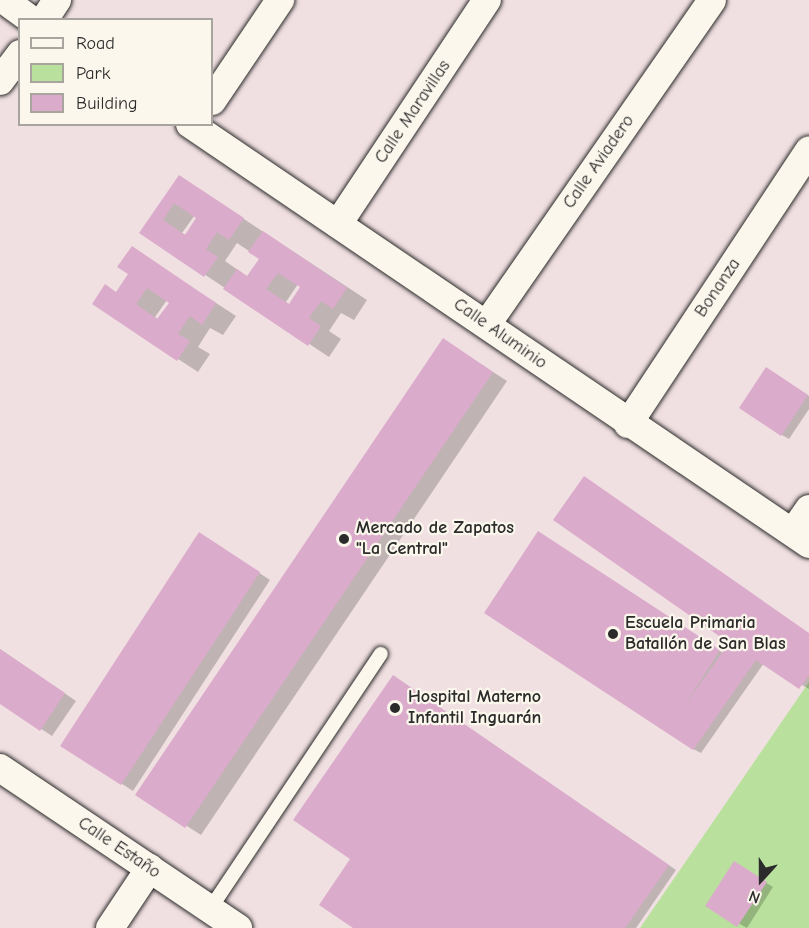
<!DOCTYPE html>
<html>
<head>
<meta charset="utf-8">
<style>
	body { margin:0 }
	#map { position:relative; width:809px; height:928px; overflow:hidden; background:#f1e0e2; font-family:"Comic Neue",sans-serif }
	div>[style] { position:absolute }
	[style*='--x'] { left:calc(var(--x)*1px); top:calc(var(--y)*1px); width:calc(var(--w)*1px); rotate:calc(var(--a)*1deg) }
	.green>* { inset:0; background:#b9e19d }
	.shadow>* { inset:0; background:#0003 }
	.building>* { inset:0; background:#dbabcb }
	.roads { filter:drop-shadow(0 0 2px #2b2b2b) drop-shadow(0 0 2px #2b2b2b) }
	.lane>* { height:14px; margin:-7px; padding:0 7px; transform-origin:7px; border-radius:7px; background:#fbf7ec }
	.street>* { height:28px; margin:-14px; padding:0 14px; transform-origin:14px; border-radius:14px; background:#fbf7ec }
	.dots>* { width:16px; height:16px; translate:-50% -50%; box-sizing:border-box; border:3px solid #fbf7ec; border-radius:50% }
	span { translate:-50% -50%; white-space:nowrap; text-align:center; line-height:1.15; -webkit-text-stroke:4.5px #fbf7ec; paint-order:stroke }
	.street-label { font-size:18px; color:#2b2b2b }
	.poi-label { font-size:18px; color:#2b2b2b; font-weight:700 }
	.left { translate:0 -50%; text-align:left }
	.legend { position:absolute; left:18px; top:18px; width:195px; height:108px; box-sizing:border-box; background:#fbf7ec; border:2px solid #a8a59f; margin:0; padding:8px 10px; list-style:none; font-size:18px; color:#2b2b2b }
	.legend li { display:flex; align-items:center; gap:12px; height:30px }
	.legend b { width:30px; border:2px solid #a8a59f }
	.north { position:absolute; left:731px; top:850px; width:60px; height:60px; -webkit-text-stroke:4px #fbf7ec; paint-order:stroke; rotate:201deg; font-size:16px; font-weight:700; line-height:24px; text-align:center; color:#2b2b2b }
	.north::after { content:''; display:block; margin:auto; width:21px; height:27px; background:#2b2b2b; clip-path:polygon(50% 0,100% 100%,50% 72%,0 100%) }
</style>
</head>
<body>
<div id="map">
	<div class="green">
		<div style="clip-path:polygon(809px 682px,809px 928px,640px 928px,706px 832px)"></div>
	</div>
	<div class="shadow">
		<div style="clip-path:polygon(evenodd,180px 177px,367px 300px,354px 320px,341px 313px,329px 331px,341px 339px,329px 357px,142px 233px,180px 177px,195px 215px,199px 217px,186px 235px,182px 233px,195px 215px,180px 177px,237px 243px,261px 259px,248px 277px,225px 261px,237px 243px,180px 177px,298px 284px,302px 287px,290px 305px,286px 302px,298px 284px)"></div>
		<div style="clip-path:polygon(evenodd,132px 248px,236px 316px,223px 335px,210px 328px,198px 347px,210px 354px,198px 372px,94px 304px,117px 293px,130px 274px,132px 248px,167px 300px,171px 302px,159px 320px,155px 317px,167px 300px)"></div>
		<div style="clip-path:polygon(444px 340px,507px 381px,201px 835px,137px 794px)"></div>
		<div style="clip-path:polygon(774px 373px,809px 396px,809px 409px,789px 439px,782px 435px)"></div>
		<div style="clip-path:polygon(550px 540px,723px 653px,809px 634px,809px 689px,764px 663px,701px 753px,693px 749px)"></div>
		<div style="clip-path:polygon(210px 541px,270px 580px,133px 791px,62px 745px)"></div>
		<div style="clip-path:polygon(0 649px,76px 701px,52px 736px,0 702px)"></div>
		<div style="clip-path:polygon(401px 681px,676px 870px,636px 928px,355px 928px,353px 859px)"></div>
		<div style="clip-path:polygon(734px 863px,773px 887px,747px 928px,707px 906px)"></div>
	</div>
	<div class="building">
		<div style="clip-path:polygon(evenodd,179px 175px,244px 218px,229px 240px,217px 232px,206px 249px,218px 257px,204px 277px,139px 233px,179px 175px,174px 203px,196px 218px,185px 235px,163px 220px,174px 203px)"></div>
		<div style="clip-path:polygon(evenodd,263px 231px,347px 288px,333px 309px,321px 301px,309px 318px,321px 326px,308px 346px,223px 289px,237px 269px,247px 276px,259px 259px,248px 252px,263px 231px,278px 273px,300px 287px,289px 304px,266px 289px,278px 273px)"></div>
		<div style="clip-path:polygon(evenodd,132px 246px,216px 303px,202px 325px,190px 316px,178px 334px,190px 341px,177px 361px,92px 304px,105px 284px,116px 292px,128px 274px,117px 267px,132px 246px,147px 288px,169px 303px,157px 319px,136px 304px,147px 288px)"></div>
		<div style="clip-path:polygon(443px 338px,493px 372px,185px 828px,135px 795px)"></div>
		<div style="clip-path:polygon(766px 367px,808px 395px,781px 436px,739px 408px)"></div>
		<div style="clip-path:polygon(584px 476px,809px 633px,809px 675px,799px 689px,756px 660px,693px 750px,484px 613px,538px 531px,720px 650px,683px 708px,729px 643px,553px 520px)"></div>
		<div style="clip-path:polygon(199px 532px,260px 572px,121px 785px,60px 746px)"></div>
		<div style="clip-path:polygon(0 649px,65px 693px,40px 731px,0 704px)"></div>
		<div style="clip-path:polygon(393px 675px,669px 865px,625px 928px,353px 928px,319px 905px,350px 859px,293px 820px)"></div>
		<div style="clip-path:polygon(734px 861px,767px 882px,737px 927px,705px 906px)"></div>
	</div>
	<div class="roads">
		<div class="lane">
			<div style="--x:210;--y:909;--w:307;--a:-56.2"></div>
		</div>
		<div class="street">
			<div style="--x:4;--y:0;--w:34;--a:36"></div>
			<div style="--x:44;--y:20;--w:24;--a:-57"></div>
			<div style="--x:0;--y:81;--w:34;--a:-53"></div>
			<div style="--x:212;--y:101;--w:122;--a:-56"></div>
			<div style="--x:190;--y:124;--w:748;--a:34.16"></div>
			<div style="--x:338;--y:224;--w:269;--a:-56.4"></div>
			<div style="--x:487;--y:324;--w:394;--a:-55.2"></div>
			<div style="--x:628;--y:424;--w:328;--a:-56.5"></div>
			<div style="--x:793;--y:532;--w:28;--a:-55"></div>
			<div style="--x:0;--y:768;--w:287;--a:33.9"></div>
			<div style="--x:110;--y:928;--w:72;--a:-56.3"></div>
		</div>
	</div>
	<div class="dots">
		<div style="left:344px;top:539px;background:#2b2b2b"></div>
		<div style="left:613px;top:634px;background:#2b2b2b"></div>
		<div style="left:395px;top:708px;background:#2b2b2b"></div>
	</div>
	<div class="street-label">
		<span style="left:413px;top:112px;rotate:-56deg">Calle Maravillas</span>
		<span style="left:599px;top:162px;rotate:-55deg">Calle Aviadero</span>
		<span style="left:718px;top:288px;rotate:-56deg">Bonanza</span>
		<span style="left:500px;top:334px;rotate:35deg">Calle Aluminio</span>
		<span style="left:119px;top:848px;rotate:34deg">Calle Estaño</span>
	</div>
	<div class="poi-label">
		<span class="left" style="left:356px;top:539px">Mercado de Zapatos<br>"La Central"</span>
		<span class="left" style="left:625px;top:634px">Escuela Primaria<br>Batallón de San Blas</span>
		<span class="left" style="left:408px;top:708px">Hospital Materno<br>Infantil Inguarán</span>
	</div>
	<ul class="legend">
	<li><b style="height:8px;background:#fbf7ec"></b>Road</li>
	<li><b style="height:16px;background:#b9e19d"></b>Park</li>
	<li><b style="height:16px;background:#dbabcb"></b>Building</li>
	</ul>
	<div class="north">N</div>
</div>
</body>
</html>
